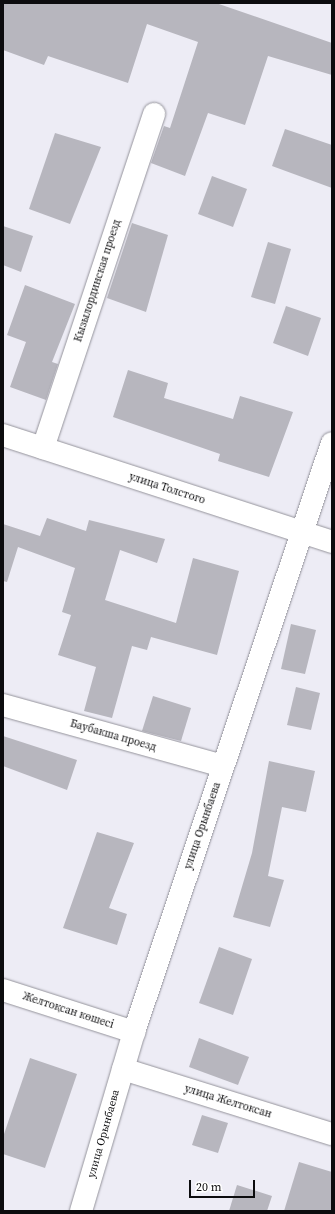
<!DOCTYPE html>
<html>
<head>
<meta charset="utf-8">
<style>
	body { margin:0 }
	#map { position:relative; width:335px; height:1214px; overflow:hidden; background:#edecf5; font-family:"Source Serif 4",serif }
	div>[style] { position:absolute }
	[style*='--x'] { left:calc(var(--x)*1px); top:calc(var(--y)*1px); width:calc(var(--w)*1px); rotate:calc(var(--a)*1deg) }
	.building>* { inset:0; background:#b7b6be }
	.roads { filter:drop-shadow(0 0 1px #94939b) drop-shadow(0 0 1px #94939b) }
	.minor>* { height:22px; margin:-11px; padding:0 11px; transform-origin:11px; border-radius:11px; background:#fff }
	span { translate:-50% -50%; white-space:nowrap; text-align:center; line-height:1.15; -webkit-text-stroke:3.5px #fff; paint-order:stroke }
	.street-label { font-size:11px; color:#0c0c0e }
	.frame { position:absolute; inset:0; border:4px solid #0c0c0e; pointer-events:none }
	.scale { position:absolute; left:189px; top:1180px; width:66px; height:18px; box-sizing:border-box; border:2px solid #0c0c0e; border-top:0; padding-left:5px; font-size:12px; line-height:14px; white-space:nowrap; color:#0c0c0e; -webkit-text-stroke:3px #fff; paint-order:stroke }
</style>
</head>
<body>
<div id="map">
	<div class="building">
		<div style="clip-path:polygon(3px 3px,216px 3px,332px 43px,332px 75px,268px 56px,245px 125px,208px 113px,185px 176px,151px 163px,164px 126px,170px 128px,198px 42px,147px 24px,128px 83px,48px 56px,44px 65px,3px 50px)"></div>
		<div style="clip-path:polygon(285px 129px,332px 145px,332px 188px,272px 166px)"></div>
		<div style="clip-path:polygon(55px 133px,101px 147px,70px 224px,29px 209px)"></div>
		<div style="clip-path:polygon(212px 176px,247px 189px,233px 227px,198px 214px)"></div>
		<div style="clip-path:polygon(132px 223px,168px 235px,146px 312px,107px 298px)"></div>
		<div style="clip-path:polygon(3px 226px,33px 236px,21px 272px,3px 265px)"></div>
		<div style="clip-path:polygon(268px 242px,291px 249px,275px 304px,251px 297px)"></div>
		<div style="clip-path:polygon(25px 285px,75px 304px,52px 362px,58px 364px,46px 400px,10px 387px,26px 342px,7px 335px)"></div>
		<div style="clip-path:polygon(286px 306px,321px 318px,308px 356px,273px 343px)"></div>
		<div style="clip-path:polygon(128px 370px,168px 383px,164px 398px,233px 419px,240px 396px,293px 412px,269px 477px,218px 461px,220px 454px,113px 417px)"></div>
		<div style="clip-path:polygon(47px 518px,86px 531px,89px 520px,165px 539px,157px 563px,120px 550px,105px 600px,176px 623px,193px 558px,239px 571px,217px 655px,151px 637px,147px 650px,132px 646px,112px 718px,84px 711px,96px 667px,58px 655px,71px 615px,62px 612px,75px 568px,18px 547px,7px 582px,3px 581px,3px 524px,40px 536px)"></div>
		<div style="clip-path:polygon(291px 624px,316px 630px,305px 674px,281px 669px)"></div>
		<div style="clip-path:polygon(296px 687px,320px 693px,311px 730px,287px 725px)"></div>
		<div style="clip-path:polygon(153px 696px,191px 708px,181px 741px,142px 731px)"></div>
		<div style="clip-path:polygon(3px 736px,77px 760px,67px 790px,3px 766px)"></div>
		<div style="clip-path:polygon(269px 761px,315px 771px,306px 812px,282px 807px,268px 876px,284px 880px,270px 927px,233px 917px,252px 853px)"></div>
		<div style="clip-path:polygon(97px 832px,134px 843px,109px 908px,127px 914px,117px 945px,63px 928px)"></div>
		<div style="clip-path:polygon(219px 947px,252px 959px,233px 1015px,199px 1003px)"></div>
		<div style="clip-path:polygon(199px 1038px,249px 1057px,238px 1085px,189px 1067px)"></div>
		<div style="clip-path:polygon(30px 1058px,77px 1074px,45px 1168px,3px 1154px,3px 1137px)"></div>
		<div style="clip-path:polygon(202px 1115px,228px 1123px,218px 1153px,192px 1145px)"></div>
		<div style="clip-path:polygon(299px 1162px,332px 1172px,332px 1211px,284px 1211px)"></div>
		<div style="clip-path:polygon(237px 1185px,272px 1196px,267px 1211px,229px 1211px)"></div>
	</div>
	<div class="roads">
		<div class="minor">
			<div style="--x:3;--y:435;--w:346;--a:18"></div>
			<div style="--x:43;--y:448;--w:352;--a:-71.6"></div>
			<div style="--x:3;--y:705;--w:228;--a:15.5"></div>
			<div style="--x:3;--y:990;--w:138;--a:17.8"></div>
			<div style="--x:123;--y:1069;--w:219;--a:17.3"></div>
			<div style="--x:81;--y:1211;--w:187;--a:-73.5"></div>
			<div style="--x:134;--y:1032;--w:621;--a:-71.42"></div>
		</div>
	</div>
	<div class="street-label">
		<span style="left:98px;top:281px;rotate:-72deg">Кызылординская проезд</span>
		<span style="left:167px;top:489px;rotate:18deg">улица Толстого</span>
		<span style="left:113px;top:736px;rotate:16deg">Баубакша проезд</span>
		<span style="left:203px;top:826px;rotate:-71deg">улица Орынбаева</span>
		<span style="left:68px;top:1011px;rotate:18deg">Желтоқсан көшесі</span>
		<span style="left:228px;top:1102px;rotate:17deg">улица Желтоксан</span>
		<span style="left:104px;top:1134px;rotate:-74deg">улица Орынбаева</span>
	</div>
	<div class="frame"></div>
	<div class="scale">20 m</div>
</div>
</body>
</html>
